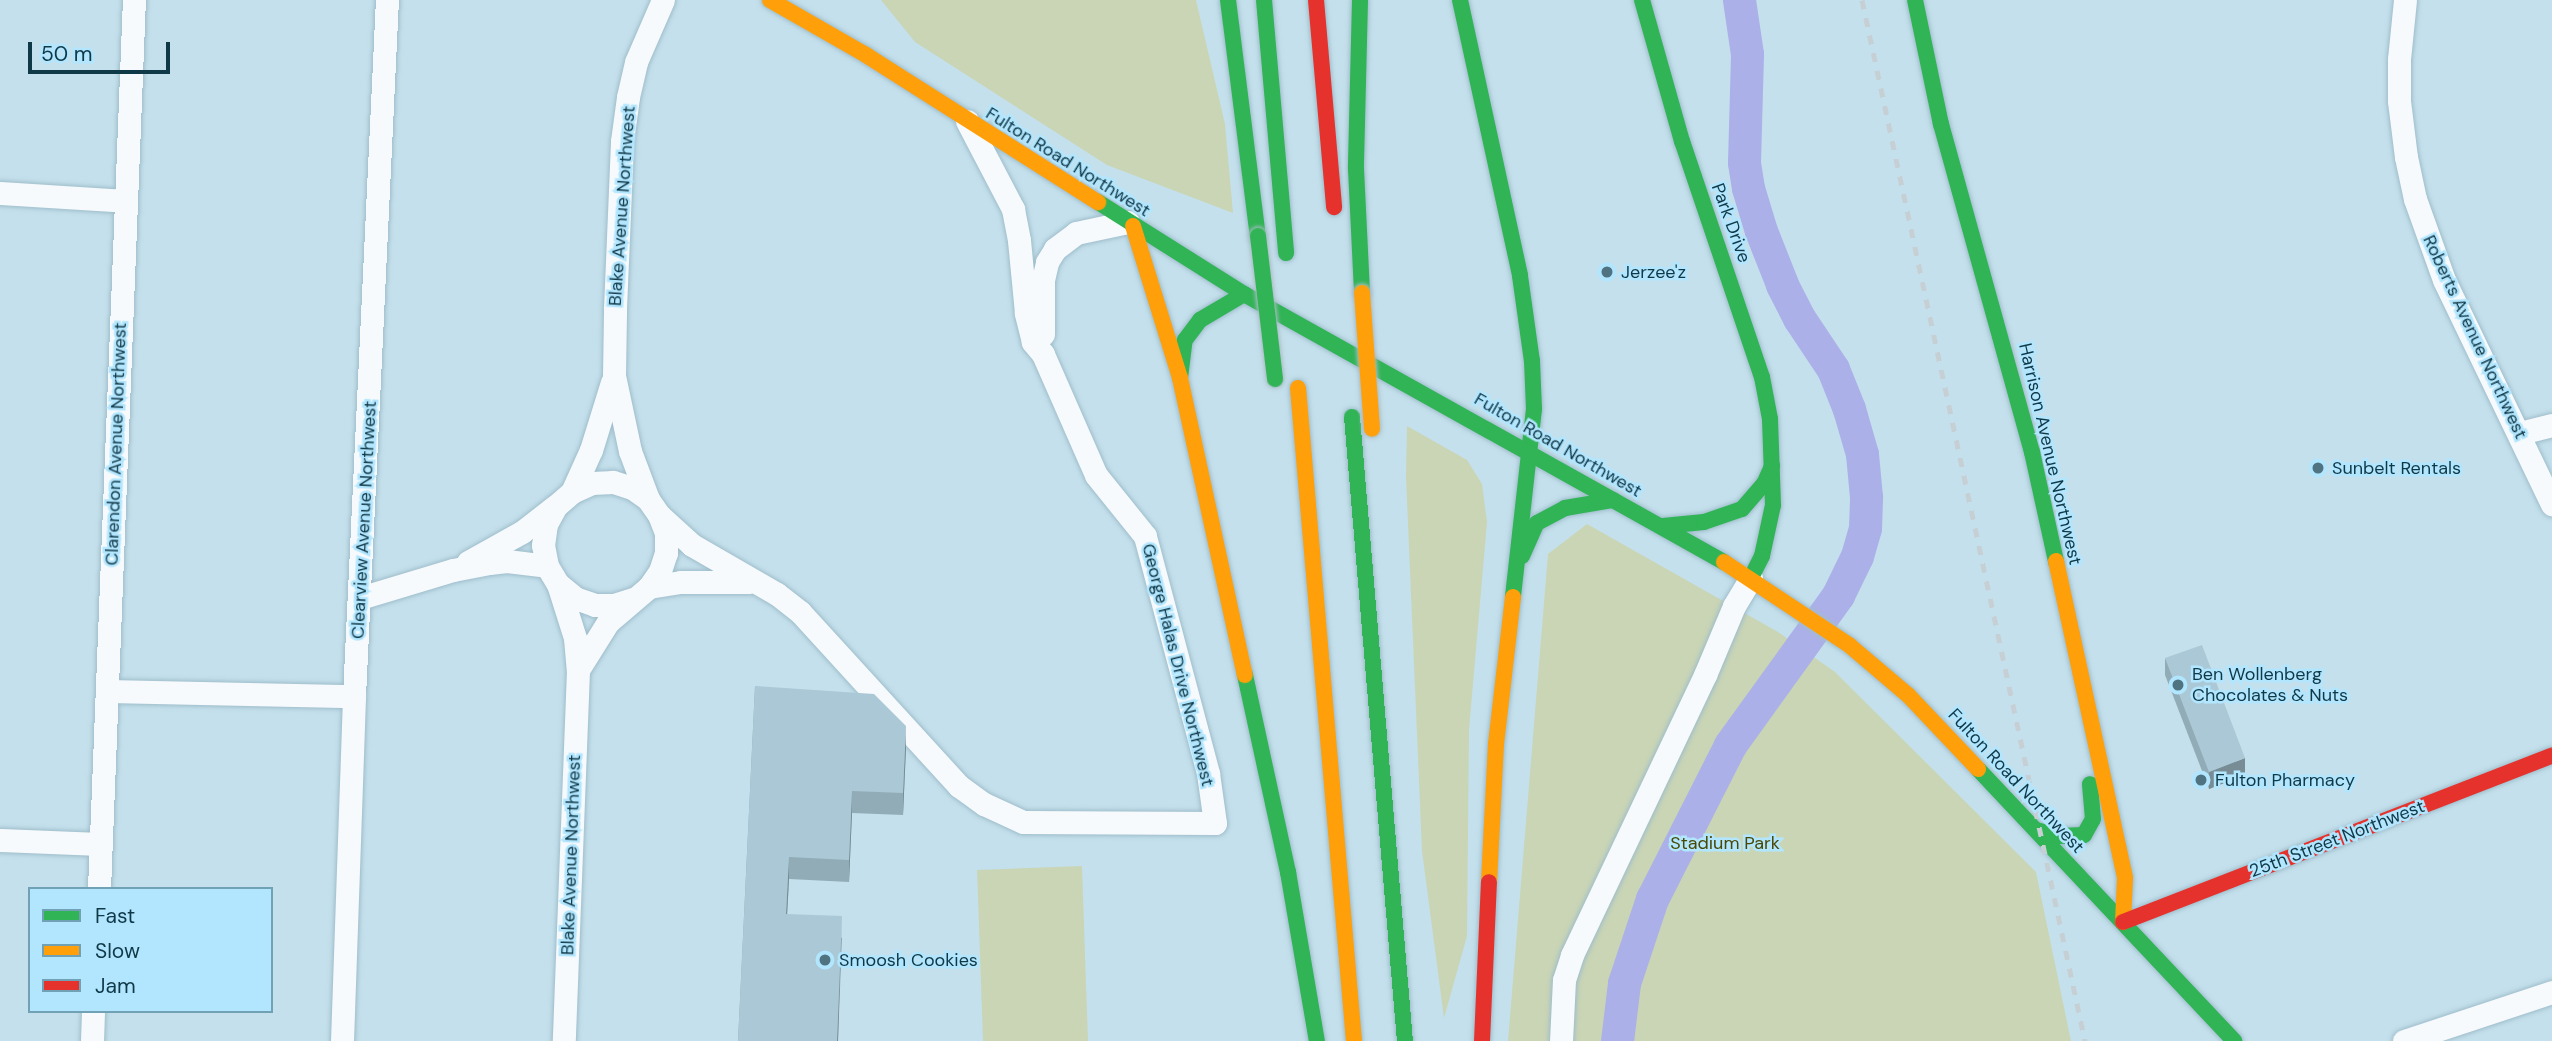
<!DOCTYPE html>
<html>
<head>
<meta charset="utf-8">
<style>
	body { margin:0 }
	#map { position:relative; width:2552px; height:1041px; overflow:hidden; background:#c4e0ec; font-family:"DM Sans",sans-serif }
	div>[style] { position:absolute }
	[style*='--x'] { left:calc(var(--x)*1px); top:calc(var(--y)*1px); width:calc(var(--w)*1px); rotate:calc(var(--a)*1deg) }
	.green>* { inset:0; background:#c9d5b5 }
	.river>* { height:33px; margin:-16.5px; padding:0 16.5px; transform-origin:16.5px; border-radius:16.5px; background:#acb0e8 }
	.roads { filter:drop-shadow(0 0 2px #9fbdcb) drop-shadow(0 0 2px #9fbdcb) }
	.street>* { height:23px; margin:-11.5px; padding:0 11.5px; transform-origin:11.5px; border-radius:11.5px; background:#f6fafc }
	.fast>* { height:16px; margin:-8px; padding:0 8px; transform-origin:8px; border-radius:8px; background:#30b455 }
	.slow>* { height:16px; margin:-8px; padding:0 8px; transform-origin:8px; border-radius:8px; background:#ff9f0a }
	.jam>* { height:16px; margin:-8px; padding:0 8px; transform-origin:8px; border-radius:8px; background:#e5322d }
	.rail>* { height:5px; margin-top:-2.5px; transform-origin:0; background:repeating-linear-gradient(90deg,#c6d0d4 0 9px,transparent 0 18px) }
	.bridges { filter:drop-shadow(0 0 2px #a9bdc5) drop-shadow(0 0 2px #a9bdc5) }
	.fast-bridge>* { height:16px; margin:-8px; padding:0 8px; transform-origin:8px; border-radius:8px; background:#30b455 }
	.slow-bridge>* { height:16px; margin:-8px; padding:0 8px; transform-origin:8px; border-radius:8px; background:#ff9f0a }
	.wall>* { inset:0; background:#92acb7 }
	.shaded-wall>* { inset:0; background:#778c95 }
	.building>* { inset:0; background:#aac8d5 }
	.dots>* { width:19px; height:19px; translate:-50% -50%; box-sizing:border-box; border:4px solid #b2e6fe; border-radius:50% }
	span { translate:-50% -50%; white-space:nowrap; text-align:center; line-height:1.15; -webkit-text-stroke:5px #b2e6fe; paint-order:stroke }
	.street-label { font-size:18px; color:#103948 }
	.poi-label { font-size:18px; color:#103948 }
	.left { translate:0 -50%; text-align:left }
	.park-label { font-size:18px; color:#494700 }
	.legend { position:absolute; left:28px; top:887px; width:245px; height:126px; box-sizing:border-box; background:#b2e6fe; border:2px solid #71a1b5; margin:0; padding:9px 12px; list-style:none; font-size:21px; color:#103948 }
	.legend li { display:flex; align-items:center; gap:14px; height:35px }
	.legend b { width:35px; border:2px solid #71a1b5 }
	.scale { position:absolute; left:28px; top:42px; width:142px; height:32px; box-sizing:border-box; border:4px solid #103948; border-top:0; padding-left:9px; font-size:21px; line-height:24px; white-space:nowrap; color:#103948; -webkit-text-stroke:5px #b2e6fe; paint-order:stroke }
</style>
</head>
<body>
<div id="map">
	<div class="green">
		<div style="clip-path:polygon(881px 0,1196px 0,1225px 124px,1233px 213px,1107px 165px,915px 42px)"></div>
		<div style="clip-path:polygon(1407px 426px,1467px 460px,1482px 484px,1487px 522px,1469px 730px,1467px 936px,1444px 1018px,1422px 851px,1406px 477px)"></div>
		<div style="clip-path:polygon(1587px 524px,1778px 632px,1835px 672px,2036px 872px,2071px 1041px,1508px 1041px,1548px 554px)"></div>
		<div style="clip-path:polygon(1082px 866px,1088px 1041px,983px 1041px,977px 870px)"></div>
	</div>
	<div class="river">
		<div style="--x:1617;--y:1041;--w:58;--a:-83.1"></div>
		<div style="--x:1624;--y:983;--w:89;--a:-71.6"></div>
		<div style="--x:1652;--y:899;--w:173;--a:-63.1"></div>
		<div style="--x:1730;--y:745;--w:185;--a:-54.2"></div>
		<div style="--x:1838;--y:595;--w:43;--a:-64"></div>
		<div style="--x:1857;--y:556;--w:29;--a:-74"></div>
		<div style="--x:1865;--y:528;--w:31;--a:-88"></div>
		<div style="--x:1866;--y:497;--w:43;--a:-95.3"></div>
		<div style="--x:1862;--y:454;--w:47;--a:-106.1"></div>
		<div style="--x:1849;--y:409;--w:43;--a:-111.8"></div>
		<div style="--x:1833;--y:369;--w:61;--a:-123.7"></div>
		<div style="--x:1799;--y:318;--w:38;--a:-117"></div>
		<div style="--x:1782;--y:284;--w:57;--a:-111.6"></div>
		<div style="--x:1761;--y:231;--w:45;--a:-106.8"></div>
		<div style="--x:1748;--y:188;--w:26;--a:-99"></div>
		<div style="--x:1744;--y:162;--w:108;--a:-88.4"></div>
		<div style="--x:1747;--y:54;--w:55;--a:-98.4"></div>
	</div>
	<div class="roads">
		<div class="street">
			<div style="--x:2405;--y:0;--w:59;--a:95.8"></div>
			<div style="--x:2399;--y:59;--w:42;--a:90"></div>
			<div style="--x:2399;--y:101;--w:56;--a:82.9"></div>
			<div style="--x:2406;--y:157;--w:43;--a:77.9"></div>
			<div style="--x:2415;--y:199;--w:86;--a:70.3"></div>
			<div style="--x:2444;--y:280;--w:249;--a:64.3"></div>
			<div style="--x:0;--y:193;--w:126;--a:3.6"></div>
			<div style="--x:1043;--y:334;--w:54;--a:-90"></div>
			<div style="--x:1043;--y:280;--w:18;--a:-77"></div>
			<div style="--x:1047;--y:262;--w:15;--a:-58"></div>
			<div style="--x:1055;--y:249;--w:26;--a:-37"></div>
			<div style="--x:1076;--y:233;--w:53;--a:-11.9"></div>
			<div style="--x:2520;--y:433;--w:33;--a:-14"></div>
			<div style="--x:572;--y:492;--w:46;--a:-65.7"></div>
			<div style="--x:591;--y:450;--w:71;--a:-72.8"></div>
			<div style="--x:648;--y:499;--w:51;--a:-110.6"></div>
			<div style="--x:630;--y:451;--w:77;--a:-102"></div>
			<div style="--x:614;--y:376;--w:67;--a:-89.1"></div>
			<div style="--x:615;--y:309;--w:168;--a:-87.6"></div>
			<div style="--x:622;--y:141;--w:44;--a:-82.2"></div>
			<div style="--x:628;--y:97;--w:36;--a:-77"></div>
			<div style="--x:636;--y:62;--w:68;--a:-66.5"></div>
			<div style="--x:659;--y:515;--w:45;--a:42.3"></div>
			<div style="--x:692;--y:545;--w:98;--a:30"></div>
			<div style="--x:777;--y:594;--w:29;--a:38"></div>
			<div style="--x:800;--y:612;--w:236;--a:47.6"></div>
			<div style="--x:959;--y:786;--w:31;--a:36"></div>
			<div style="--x:984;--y:804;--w:43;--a:24.8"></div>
			<div style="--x:1023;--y:822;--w:192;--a:0.3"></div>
			<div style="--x:1215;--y:823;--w:50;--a:-98"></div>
			<div style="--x:1208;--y:773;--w:245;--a:-104.9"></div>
			<div style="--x:1145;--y:536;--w:78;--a:-128.8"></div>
			<div style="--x:1096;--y:475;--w:132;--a:-113.7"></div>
			<div style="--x:1043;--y:354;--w:16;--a:-130"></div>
			<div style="--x:1033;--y:342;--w:30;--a:-104"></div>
			<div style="--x:1026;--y:313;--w:73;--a:-95.5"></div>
			<div style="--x:1019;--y:240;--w:32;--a:-101"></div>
			<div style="--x:1013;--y:209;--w:99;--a:-117.6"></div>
			<div style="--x:468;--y:562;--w:62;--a:-29.1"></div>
			<div style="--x:522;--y:532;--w:41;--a:-38"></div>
			<div style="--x:558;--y:584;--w:57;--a:72.5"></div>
			<div style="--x:575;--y:638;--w:32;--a:85"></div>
			<div style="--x:578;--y:670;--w:371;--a:92.2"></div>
			<div style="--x:649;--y:587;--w:32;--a:-9"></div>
			<div style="--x:681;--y:582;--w:67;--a:0"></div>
			<div style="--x:360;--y:598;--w:97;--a:-16.8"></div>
			<div style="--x:453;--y:570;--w:37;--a:-11"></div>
			<div style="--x:489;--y:563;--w:18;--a:-6"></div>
			<div style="--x:507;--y:561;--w:40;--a:7.1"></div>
			<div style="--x:578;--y:670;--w:57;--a:-58"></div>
			<div style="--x:608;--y:622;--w:54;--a:-40.5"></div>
			<div style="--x:649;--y:587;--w:19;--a:-55"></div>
			<div style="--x:660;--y:571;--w:19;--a:-72"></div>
			<div style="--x:666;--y:553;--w:20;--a:-90"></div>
			<div style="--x:666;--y:533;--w:19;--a:-111"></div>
			<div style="--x:659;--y:515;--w:19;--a:-125"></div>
			<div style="--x:648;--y:499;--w:19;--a:-145"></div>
			<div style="--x:632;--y:488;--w:20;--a:-162"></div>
			<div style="--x:613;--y:482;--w:21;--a:177"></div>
			<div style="--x:592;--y:483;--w:22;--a:156"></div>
			<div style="--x:572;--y:492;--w:21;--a:139"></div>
			<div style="--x:556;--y:506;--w:21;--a:119"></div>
			<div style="--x:546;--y:524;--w:21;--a:98"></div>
			<div style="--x:543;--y:545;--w:21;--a:79"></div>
			<div style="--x:547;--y:566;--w:21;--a:59"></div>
			<div style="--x:558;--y:584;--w:22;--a:39"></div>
			<div style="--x:575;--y:598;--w:21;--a:19"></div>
			<div style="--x:595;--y:605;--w:19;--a:0"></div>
			<div style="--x:614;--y:605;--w:20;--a:-18"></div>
			<div style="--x:107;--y:691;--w:247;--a:1.2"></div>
			<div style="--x:0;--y:840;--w:101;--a:2.3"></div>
			<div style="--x:99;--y:889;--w:890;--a:-87.75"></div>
			<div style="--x:92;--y:1041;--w:30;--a:-88"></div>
			<div style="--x:342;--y:1041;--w:345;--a:-88"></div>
			<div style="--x:354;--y:696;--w:697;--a:-87.29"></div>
			<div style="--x:1561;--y:1041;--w:61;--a:-87.2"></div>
			<div style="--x:1564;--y:980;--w:26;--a:-72"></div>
			<div style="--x:1572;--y:955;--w:310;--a:-64.6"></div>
			<div style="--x:1705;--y:675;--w:75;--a:-67.2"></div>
			<div style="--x:1734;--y:606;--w:33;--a:-59"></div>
			<div style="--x:2404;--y:1041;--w:156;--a:-18.3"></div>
		</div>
		<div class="fast">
			<div style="--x:1228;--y:0;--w:238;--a:82.8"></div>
			<div style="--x:1264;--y:0;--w:254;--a:85"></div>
			<div style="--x:1360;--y:0;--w:169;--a:91.4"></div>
			<div style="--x:1356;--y:169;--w:124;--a:87.2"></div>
			<div style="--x:1460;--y:0;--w:282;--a:77.7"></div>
			<div style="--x:1520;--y:276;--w:86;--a:82"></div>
			<div style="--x:1532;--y:361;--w:48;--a:87.6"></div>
			<div style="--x:1534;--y:409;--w:189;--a:96.4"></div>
			<div style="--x:1642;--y:0;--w:147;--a:74.2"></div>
			<div style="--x:1682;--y:141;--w:249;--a:71.3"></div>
			<div style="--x:1762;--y:377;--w:43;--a:79.2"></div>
			<div style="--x:1770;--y:419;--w:86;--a:88"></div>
			<div style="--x:1773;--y:505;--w:52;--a:102.2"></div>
			<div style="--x:1762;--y:556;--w:25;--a:117"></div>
			<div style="--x:1915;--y:0;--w:127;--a:78.2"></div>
			<div style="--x:1941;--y:124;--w:340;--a:74.5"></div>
			<div style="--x:2032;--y:452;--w:112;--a:77.6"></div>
			<div style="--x:1098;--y:202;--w:173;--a:32.2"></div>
			<div style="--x:1244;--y:294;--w:550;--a:29.18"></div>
			<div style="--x:1180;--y:378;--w:38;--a:-83"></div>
			<div style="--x:1185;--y:340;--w:25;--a:-53"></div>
			<div style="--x:1200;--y:320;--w:51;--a:-30.6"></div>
			<div style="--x:1352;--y:417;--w:626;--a:85.15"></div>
			<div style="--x:1663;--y:526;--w:41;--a:-5.6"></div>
			<div style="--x:1704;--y:522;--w:40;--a:-18.9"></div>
			<div style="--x:1742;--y:509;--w:33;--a:-49"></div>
			<div style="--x:1764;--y:484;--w:20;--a:-66"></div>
			<div style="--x:1522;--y:556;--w:36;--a:-66"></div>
			<div style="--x:1537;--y:523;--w:32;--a:-28"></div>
			<div style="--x:1565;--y:508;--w:49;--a:-9.5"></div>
			<div style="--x:1245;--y:675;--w:202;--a:77.7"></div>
			<div style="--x:1288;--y:872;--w:171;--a:80.3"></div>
			<div style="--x:1978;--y:769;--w:374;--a:46.7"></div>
			<div style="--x:2036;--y:830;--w:23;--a:15"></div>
			<div style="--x:2058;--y:836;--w:26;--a:-2"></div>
			<div style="--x:2084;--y:835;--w:18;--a:-61"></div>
			<div style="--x:2093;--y:819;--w:35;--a:-95"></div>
		</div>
		<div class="slow">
			<div style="--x:770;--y:0;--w:111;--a:29.8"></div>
			<div style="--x:866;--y:55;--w:275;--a:32.4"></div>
			<div style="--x:1133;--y:226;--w:159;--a:72.8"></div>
			<div style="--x:1180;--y:378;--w:304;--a:77.7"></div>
			<div style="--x:1298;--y:388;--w:655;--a:85.1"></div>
			<div style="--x:2056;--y:561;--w:324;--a:77.7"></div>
			<div style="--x:2125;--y:878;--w:44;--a:92.6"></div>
			<div style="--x:1724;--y:562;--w:150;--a:33.6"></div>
			<div style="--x:1849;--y:645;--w:77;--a:40.3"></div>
			<div style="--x:1908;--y:695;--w:102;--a:46.6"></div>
			<div style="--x:1489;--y:882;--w:138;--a:-87.1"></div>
			<div style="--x:1496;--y:744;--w:148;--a:-83.4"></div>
		</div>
		<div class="jam">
			<div style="--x:1316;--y:0;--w:208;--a:85"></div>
			<div style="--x:2123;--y:922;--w:460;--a:-21.2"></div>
			<div style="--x:1482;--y:1041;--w:159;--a:-87.5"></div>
		</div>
	</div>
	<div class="rail">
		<div style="--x:1862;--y:0;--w:1065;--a:77.91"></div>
	</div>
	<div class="bridges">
		<div class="fast-bridge">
			<div style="--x:1258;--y:236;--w:144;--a:83.2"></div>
		</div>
		<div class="slow-bridge">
			<div style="--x:1362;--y:293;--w:136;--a:85.8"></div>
		</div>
	</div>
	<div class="wall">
		<div style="clip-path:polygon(2165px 658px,2245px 775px,2209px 789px,2165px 675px)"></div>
		<div style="clip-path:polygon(755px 686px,906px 748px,903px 815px,852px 813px,849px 882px,789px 879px,787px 914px,842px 938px,838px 1041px,738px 1041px)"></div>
	</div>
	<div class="shaded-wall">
		<div style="clip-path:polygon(906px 726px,906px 748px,903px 815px,903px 793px)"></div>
		<div style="clip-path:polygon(2245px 758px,2245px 775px,2209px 789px,2209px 772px)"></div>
		<div style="clip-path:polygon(852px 791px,852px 813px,849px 882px,849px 860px)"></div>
		<div style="clip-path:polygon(789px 857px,789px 879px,786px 936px,786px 914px)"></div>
		<div style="clip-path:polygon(842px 916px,838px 1041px,837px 1041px)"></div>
	</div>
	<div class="building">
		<div style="clip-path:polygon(2202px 645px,2245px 758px,2209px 772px,2165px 658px)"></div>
		<div style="clip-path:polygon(755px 686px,874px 694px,906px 726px,903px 793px,852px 791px,849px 860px,789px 857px,786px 914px,842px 916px,837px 1041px,738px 1041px)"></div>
	</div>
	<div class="dots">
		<div style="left:1607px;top:272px;background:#4f7381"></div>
		<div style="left:2318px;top:468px;background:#4f7381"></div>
		<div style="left:2178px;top:685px;background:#4f7381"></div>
		<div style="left:2201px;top:780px;background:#4f7381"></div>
		<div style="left:825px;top:960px;background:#4f7381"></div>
	</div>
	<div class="street-label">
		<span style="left:1068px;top:162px;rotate:32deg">Fulton Road Northwest</span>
		<span style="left:622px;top:206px;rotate:-86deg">Blake Avenue Northwest</span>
		<span style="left:1731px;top:223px;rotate:70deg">Park Drive</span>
		<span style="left:2475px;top:337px;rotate:65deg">Roberts Avenue Northwest</span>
		<span style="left:116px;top:444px;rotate:-88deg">Clarendon Avenue Northwest</span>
		<span style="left:1558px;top:445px;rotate:30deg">Fulton Road Northwest</span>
		<span style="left:2050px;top:454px;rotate:77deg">Harrison Avenue Northwest</span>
		<span style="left:364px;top:520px;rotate:-87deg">Clearview Avenue Northwest</span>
		<span style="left:1178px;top:665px;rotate:76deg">George Halas Drive Northwest</span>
		<span style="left:2016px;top:781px;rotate:47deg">Fulton Road Northwest</span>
		<span style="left:2337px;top:839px;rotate:-21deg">25th Street Northwest</span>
		<span style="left:571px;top:855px;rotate:-88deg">Blake Avenue Northwest</span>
	</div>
	<div class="poi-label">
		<span class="left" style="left:1621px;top:272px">Jerzee'z</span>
		<span class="left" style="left:2332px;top:468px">Sunbelt Rentals</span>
		<span class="left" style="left:2192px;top:685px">Ben Wollenberg<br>Chocolates &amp; Nuts</span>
		<span class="left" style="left:2215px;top:780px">Fulton Pharmacy</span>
		<span class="left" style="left:839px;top:960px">Smoosh Cookies</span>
	</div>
	<div class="park-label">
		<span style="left:1725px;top:843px">Stadium Park</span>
	</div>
	<ul class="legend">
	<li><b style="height:9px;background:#30b455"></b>Fast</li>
	<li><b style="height:9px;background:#ff9f0a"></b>Slow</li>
	<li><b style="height:9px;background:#e5322d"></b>Jam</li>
	</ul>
	<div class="scale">50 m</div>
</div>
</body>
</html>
